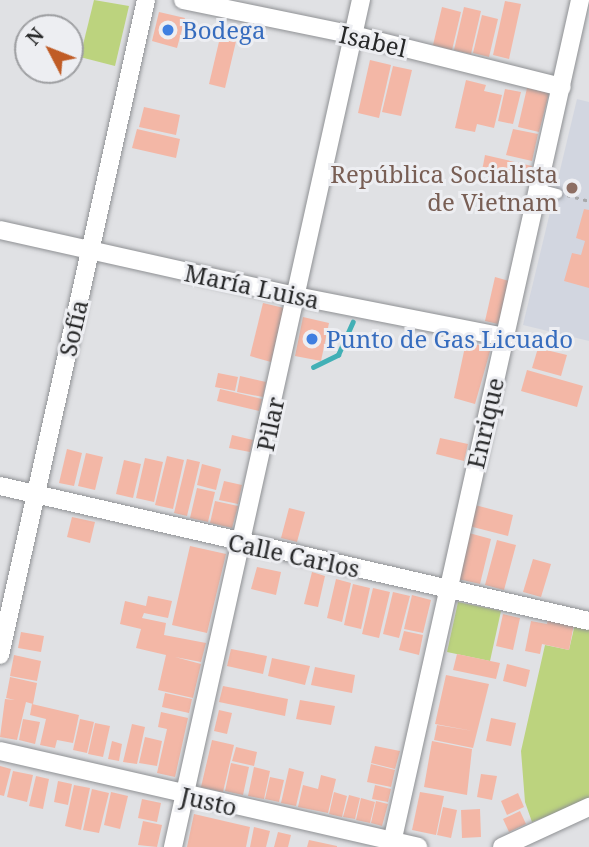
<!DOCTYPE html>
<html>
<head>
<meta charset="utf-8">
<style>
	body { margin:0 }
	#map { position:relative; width:589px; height:847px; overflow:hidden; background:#e0e1e4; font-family:"Noto Serif",serif }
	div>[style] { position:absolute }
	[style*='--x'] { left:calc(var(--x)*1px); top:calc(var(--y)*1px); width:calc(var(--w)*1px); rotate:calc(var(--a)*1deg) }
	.built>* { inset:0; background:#d2d6e0 }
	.green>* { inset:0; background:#bcd37e }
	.stream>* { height:4.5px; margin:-2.25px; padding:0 2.25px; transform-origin:2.25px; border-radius:2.25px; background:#42b0b6 }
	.building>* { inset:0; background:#f3b7a6 }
	.path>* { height:2.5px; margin-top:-1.25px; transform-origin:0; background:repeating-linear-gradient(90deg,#a8a9ab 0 3.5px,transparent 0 8.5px) }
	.roads { filter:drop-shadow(0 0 2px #8f9194) drop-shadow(0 0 2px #8f9194) }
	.service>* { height:9px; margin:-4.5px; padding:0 4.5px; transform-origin:4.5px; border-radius:4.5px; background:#fff }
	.minor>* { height:18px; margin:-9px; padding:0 9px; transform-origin:9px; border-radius:9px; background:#fff }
	.dots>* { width:19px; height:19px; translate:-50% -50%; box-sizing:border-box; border:4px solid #edeef2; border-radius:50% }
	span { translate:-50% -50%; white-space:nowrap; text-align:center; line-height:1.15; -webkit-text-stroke:6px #edeef2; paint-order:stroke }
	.shop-label { font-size:24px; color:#366cbe }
	.left { translate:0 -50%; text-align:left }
	.street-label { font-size:24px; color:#272829 }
	.education-label { font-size:24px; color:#785e54 }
	.right { translate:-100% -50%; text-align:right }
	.north { position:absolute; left:14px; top:14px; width:70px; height:70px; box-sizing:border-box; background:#edeef2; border:2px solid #9e9fa2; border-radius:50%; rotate:312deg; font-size:19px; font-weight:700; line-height:28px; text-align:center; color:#272829 }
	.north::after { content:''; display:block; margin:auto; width:24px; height:32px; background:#c05c26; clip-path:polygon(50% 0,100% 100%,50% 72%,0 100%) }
</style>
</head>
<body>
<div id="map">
	<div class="built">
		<div style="clip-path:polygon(577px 99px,589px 102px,589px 341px,523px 325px)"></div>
	</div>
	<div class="green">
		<div style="clip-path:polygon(94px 0,129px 6px,115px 66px,80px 57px)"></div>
		<div style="clip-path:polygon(458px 602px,501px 611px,490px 661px,447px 652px)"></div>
		<div style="clip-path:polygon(575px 624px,589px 627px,589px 800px,532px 822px,525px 802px,521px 751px,545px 645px,569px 650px)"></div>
	</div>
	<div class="stream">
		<div style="--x:313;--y:367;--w:28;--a:-26"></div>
		<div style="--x:338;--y:355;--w:36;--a:-66"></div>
	</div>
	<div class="building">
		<div style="clip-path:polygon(505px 1px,521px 4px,509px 59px,493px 55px)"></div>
		<div style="clip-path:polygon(442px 7px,461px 12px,452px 50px,433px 45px)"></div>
		<div style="clip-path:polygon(464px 7px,481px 11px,471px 54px,454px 50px)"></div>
		<div style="clip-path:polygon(159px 12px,185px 18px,177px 48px,152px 41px)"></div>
		<div style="clip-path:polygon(482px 15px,498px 19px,489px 57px,473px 53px)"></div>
		<div style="clip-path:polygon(222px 29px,238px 33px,225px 88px,209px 84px)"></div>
		<div style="clip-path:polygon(370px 60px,391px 65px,379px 118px,358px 113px)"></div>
		<div style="clip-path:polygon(393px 66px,412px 70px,401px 116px,382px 112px)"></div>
		<div style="clip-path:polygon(466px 80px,486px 85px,484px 91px,502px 95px,494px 128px,477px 124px,475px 132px,455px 128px)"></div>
		<div style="clip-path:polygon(527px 88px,549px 93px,539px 132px,518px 127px)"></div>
		<div style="clip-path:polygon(505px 89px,521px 92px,513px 124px,498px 121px)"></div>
		<div style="clip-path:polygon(144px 107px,180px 115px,176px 135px,139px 127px)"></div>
		<div style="clip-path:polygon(137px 129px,180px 139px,176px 158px,132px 148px)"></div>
		<div style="clip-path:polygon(513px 129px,538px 134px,532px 161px,506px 155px)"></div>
		<div style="clip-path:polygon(485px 155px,532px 166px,527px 186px,481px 176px)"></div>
		<div style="clip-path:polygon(584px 209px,589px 210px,589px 288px,564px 281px,572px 253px,581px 255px,585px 241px,576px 238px)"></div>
		<div style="clip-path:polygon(495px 277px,509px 281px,498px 324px,485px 321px)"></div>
		<div style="clip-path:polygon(263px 303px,284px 308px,271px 362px,250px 356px)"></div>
		<div style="clip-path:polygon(303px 317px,329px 323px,321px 361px,295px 356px)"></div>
		<div style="clip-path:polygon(466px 342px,491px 348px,475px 404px,454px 398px)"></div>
		<div style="clip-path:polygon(538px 348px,567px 355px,561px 376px,532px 368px)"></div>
		<div style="clip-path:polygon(527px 370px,583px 386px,577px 407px,521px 391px)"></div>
		<div style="clip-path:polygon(218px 373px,238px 377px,235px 391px,215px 387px)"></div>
		<div style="clip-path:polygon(240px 376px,266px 382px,263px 397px,237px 392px)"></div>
		<div style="clip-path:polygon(220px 389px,262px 399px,259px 411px,217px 401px)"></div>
		<div style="clip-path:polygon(232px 435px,253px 440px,250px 452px,229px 448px)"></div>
		<div style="clip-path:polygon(440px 438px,468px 444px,464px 461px,436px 454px)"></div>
		<div style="clip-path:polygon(67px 449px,82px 453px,74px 486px,59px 483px)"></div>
		<div style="clip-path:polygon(86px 453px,103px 457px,95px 490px,78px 486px)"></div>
		<div style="clip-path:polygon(167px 456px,184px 460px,173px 509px,155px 505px)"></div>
		<div style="clip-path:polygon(145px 458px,163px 462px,154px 502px,136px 498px)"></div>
		<div style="clip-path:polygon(187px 459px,200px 462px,187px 516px,174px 513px)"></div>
		<div style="clip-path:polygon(124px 460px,141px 464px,133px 498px,116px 494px)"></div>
		<div style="clip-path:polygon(202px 464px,221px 469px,216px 490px,197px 485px)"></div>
		<div style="clip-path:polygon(224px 481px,242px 485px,238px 504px,219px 500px)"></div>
		<div style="clip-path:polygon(197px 488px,215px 492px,208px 522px,190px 518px)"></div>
		<div style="clip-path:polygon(215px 501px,238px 506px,232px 528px,210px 523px)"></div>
		<div style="clip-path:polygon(475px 505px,513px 515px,508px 536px,469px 526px)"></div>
		<div style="clip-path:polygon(289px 508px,305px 512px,297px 542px,281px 538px)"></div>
		<div style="clip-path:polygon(72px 517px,95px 522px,90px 543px,67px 537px)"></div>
		<div style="clip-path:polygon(469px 533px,491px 539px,480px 584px,458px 579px)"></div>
		<div style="clip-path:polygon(497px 540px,516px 545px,504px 590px,485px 585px)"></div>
		<div style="clip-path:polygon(190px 546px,226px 554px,207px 633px,172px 625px)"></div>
		<div style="clip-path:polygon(533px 559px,551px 564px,541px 597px,523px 592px)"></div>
		<div style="clip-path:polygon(257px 567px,281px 572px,276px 595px,251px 589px)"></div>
		<div style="clip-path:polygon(312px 572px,325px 576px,318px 607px,304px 604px)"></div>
		<div style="clip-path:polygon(336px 579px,351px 583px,342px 622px,327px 618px)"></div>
		<div style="clip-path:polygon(353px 584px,370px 588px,361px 629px,344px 625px)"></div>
		<div style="clip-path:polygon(373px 588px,390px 592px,379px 638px,362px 634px)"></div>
		<div style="clip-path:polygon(393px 592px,410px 596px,399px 638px,383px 634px)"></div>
		<div style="clip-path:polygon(412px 595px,431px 600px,423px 633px,404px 629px)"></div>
		<div style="clip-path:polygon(148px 596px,172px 601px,168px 618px,144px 613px,142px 618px,166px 623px,164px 635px,206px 643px,201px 662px,175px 657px,201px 664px,193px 698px,158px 690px,166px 655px,136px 648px,141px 629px,120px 624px,125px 601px,146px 606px)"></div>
		<div style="clip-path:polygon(503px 614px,520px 618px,513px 650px,496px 646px)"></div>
		<div style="clip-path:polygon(548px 618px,574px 624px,569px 650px,542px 644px,540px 654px,525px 651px,531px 621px,547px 624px)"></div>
		<div style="clip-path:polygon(404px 631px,423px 635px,419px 655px,399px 650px)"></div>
		<div style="clip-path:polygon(21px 632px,44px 636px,41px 652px,18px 648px)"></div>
		<div style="clip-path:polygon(231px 649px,267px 656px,263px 674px,227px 666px)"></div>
		<div style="clip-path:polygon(457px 654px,500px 663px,496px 679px,453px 670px)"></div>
		<div style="clip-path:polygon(14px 655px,41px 661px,37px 681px,10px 676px)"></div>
		<div style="clip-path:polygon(272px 658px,310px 666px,305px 685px,268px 676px)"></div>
		<div style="clip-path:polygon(507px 664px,530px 670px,526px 687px,503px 681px)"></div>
		<div style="clip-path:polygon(315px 667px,355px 675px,352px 693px,311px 685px)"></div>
		<div style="clip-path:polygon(446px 675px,489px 684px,473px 748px,434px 740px,437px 725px,473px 731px,435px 724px)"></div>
		<div style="clip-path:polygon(10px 677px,37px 683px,33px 704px,26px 702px,17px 740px,0 737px,5px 699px,15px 700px,6px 698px)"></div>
		<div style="clip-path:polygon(223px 686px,288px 699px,285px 716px,219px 702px)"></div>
		<div style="clip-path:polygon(165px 693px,192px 699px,189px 713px,162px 707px)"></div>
		<div style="clip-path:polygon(300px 700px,335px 706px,331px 725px,296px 719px)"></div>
		<div style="clip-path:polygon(32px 704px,79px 715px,73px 743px,57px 740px,55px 748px,40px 745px,46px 719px,30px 715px)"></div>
		<div style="clip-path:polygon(219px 710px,232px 713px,227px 734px,214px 731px)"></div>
		<div style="clip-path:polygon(161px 712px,188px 718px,175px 777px,157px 773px,167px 729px,158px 727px)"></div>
		<div style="clip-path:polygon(491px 718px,516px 723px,511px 746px,486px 741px)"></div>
		<div style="clip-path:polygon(23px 719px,40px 722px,35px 744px,19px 740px)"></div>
		<div style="clip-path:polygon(80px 719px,94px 722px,87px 753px,73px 750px)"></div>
		<div style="clip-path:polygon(95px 723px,110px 726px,103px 757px,88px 754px)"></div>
		<div style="clip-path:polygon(132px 724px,145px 727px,137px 764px,123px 762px)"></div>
		<div style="clip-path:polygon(145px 737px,162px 741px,157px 766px,139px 763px)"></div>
		<div style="clip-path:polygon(212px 740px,234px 745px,223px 792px,201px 787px)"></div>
		<div style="clip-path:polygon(112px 741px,122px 744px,119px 761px,108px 759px)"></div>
		<div style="clip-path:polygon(432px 741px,472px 749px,467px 795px,424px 787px)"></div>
		<div style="clip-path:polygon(375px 746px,400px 751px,395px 769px,371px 763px)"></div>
		<div style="clip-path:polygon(236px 747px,257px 752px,254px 766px,232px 761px)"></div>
		<div style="clip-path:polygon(231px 763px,249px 767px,243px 795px,225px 791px)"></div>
		<div style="clip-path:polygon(371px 764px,395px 770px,391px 787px,367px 782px)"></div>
		<div style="clip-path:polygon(0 766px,11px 769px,4px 796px,0 795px)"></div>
		<div style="clip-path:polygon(254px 767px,270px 771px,264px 799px,248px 796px)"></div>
		<div style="clip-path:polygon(289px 768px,304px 772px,296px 806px,281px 803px)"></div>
		<div style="clip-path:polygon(13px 771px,33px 775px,27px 802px,7px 797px)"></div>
		<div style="clip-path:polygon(481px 774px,497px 776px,492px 800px,477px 797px)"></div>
		<div style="clip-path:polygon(321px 775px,336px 779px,328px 813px,298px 807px,303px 785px,318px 789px)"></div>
		<div style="clip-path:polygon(36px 776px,49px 779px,43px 809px,29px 806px)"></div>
		<div style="clip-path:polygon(270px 777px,284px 780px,279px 802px,265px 799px)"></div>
		<div style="clip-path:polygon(58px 781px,72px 784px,68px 805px,54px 802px)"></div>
		<div style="clip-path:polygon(74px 785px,90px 788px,81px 830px,65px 826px)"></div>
		<div style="clip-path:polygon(375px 785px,391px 789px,388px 802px,372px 799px)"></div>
		<div style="clip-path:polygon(92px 789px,109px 793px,99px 833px,83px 830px)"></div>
		<div style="clip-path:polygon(111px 792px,128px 796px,120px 829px,104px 825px)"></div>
		<div style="clip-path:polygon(334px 792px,347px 796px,342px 817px,329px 814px)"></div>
		<div style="clip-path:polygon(420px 792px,444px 796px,436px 835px,412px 830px)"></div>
		<div style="clip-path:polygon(518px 793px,524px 807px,507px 815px,501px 801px)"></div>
		<div style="clip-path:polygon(349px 795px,360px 798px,355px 819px,343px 817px)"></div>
		<div style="clip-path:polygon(361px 798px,375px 802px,370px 823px,356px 820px)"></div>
		<div style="clip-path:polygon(142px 799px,161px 803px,157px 822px,138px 818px)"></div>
		<div style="clip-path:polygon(376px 801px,388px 804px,382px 826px,371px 823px)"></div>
		<div style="clip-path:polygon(443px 807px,457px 810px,451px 838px,437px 835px)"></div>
		<div style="clip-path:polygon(480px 809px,481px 837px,462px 838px,461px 810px)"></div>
		<div style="clip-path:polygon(520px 811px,526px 824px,509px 832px,503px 819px)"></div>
		<div style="clip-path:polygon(194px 814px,250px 827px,246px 847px,187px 847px)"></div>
		<div style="clip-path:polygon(143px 821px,162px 825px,157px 847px,138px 845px)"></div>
		<div style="clip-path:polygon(254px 827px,270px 831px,266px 847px,250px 847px)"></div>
		<div style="clip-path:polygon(278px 832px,291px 835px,288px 847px,274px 847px)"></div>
		<div style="clip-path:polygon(309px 840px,337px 846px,337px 847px,307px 847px)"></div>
	</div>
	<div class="path">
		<div style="--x:567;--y:195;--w:23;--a:15"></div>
	</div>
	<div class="roads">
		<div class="service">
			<div style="--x:538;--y:188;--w:20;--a:15"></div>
		</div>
		<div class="minor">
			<div style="--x:183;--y:0;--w:174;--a:11.6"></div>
			<div style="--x:353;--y:35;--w:215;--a:14"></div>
			<div style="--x:0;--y:230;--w:303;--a:12.6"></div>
			<div style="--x:296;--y:296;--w:213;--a:11.1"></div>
			<div style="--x:0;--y:486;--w:604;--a:12.91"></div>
			<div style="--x:0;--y:655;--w:671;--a:-77.43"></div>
			<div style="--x:0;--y:751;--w:429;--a:12.9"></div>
			<div style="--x:173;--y:847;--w:868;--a:-77.49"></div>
			<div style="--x:391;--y:847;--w:868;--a:-77.42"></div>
			<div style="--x:502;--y:847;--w:96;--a:-24.7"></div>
		</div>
	</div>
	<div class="dots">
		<div style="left:168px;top:30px;background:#3f7fe0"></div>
		<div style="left:572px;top:188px;background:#8d6e63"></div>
		<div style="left:312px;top:339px;background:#3f7fe0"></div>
	</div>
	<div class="shop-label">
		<span class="left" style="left:182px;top:30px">Bodega</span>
		<span class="left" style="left:326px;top:339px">Punto de Gas Licuado</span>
	</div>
	<div class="street-label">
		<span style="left:373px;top:41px;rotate:13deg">Isabel</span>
		<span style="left:252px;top:286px;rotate:12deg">María Luisa</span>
		<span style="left:73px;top:328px;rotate:-77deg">Sofía</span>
		<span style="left:485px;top:423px;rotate:-77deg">Enrique</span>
		<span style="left:270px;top:424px;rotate:-78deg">Pilar</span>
		<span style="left:294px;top:555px;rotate:12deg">Calle Carlos</span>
		<span style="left:209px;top:801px;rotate:13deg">Justo</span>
	</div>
	<div class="education-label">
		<span class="right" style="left:558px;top:188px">República Socialista<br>de Vietnam</span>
	</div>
	<div class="north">N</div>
</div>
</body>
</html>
